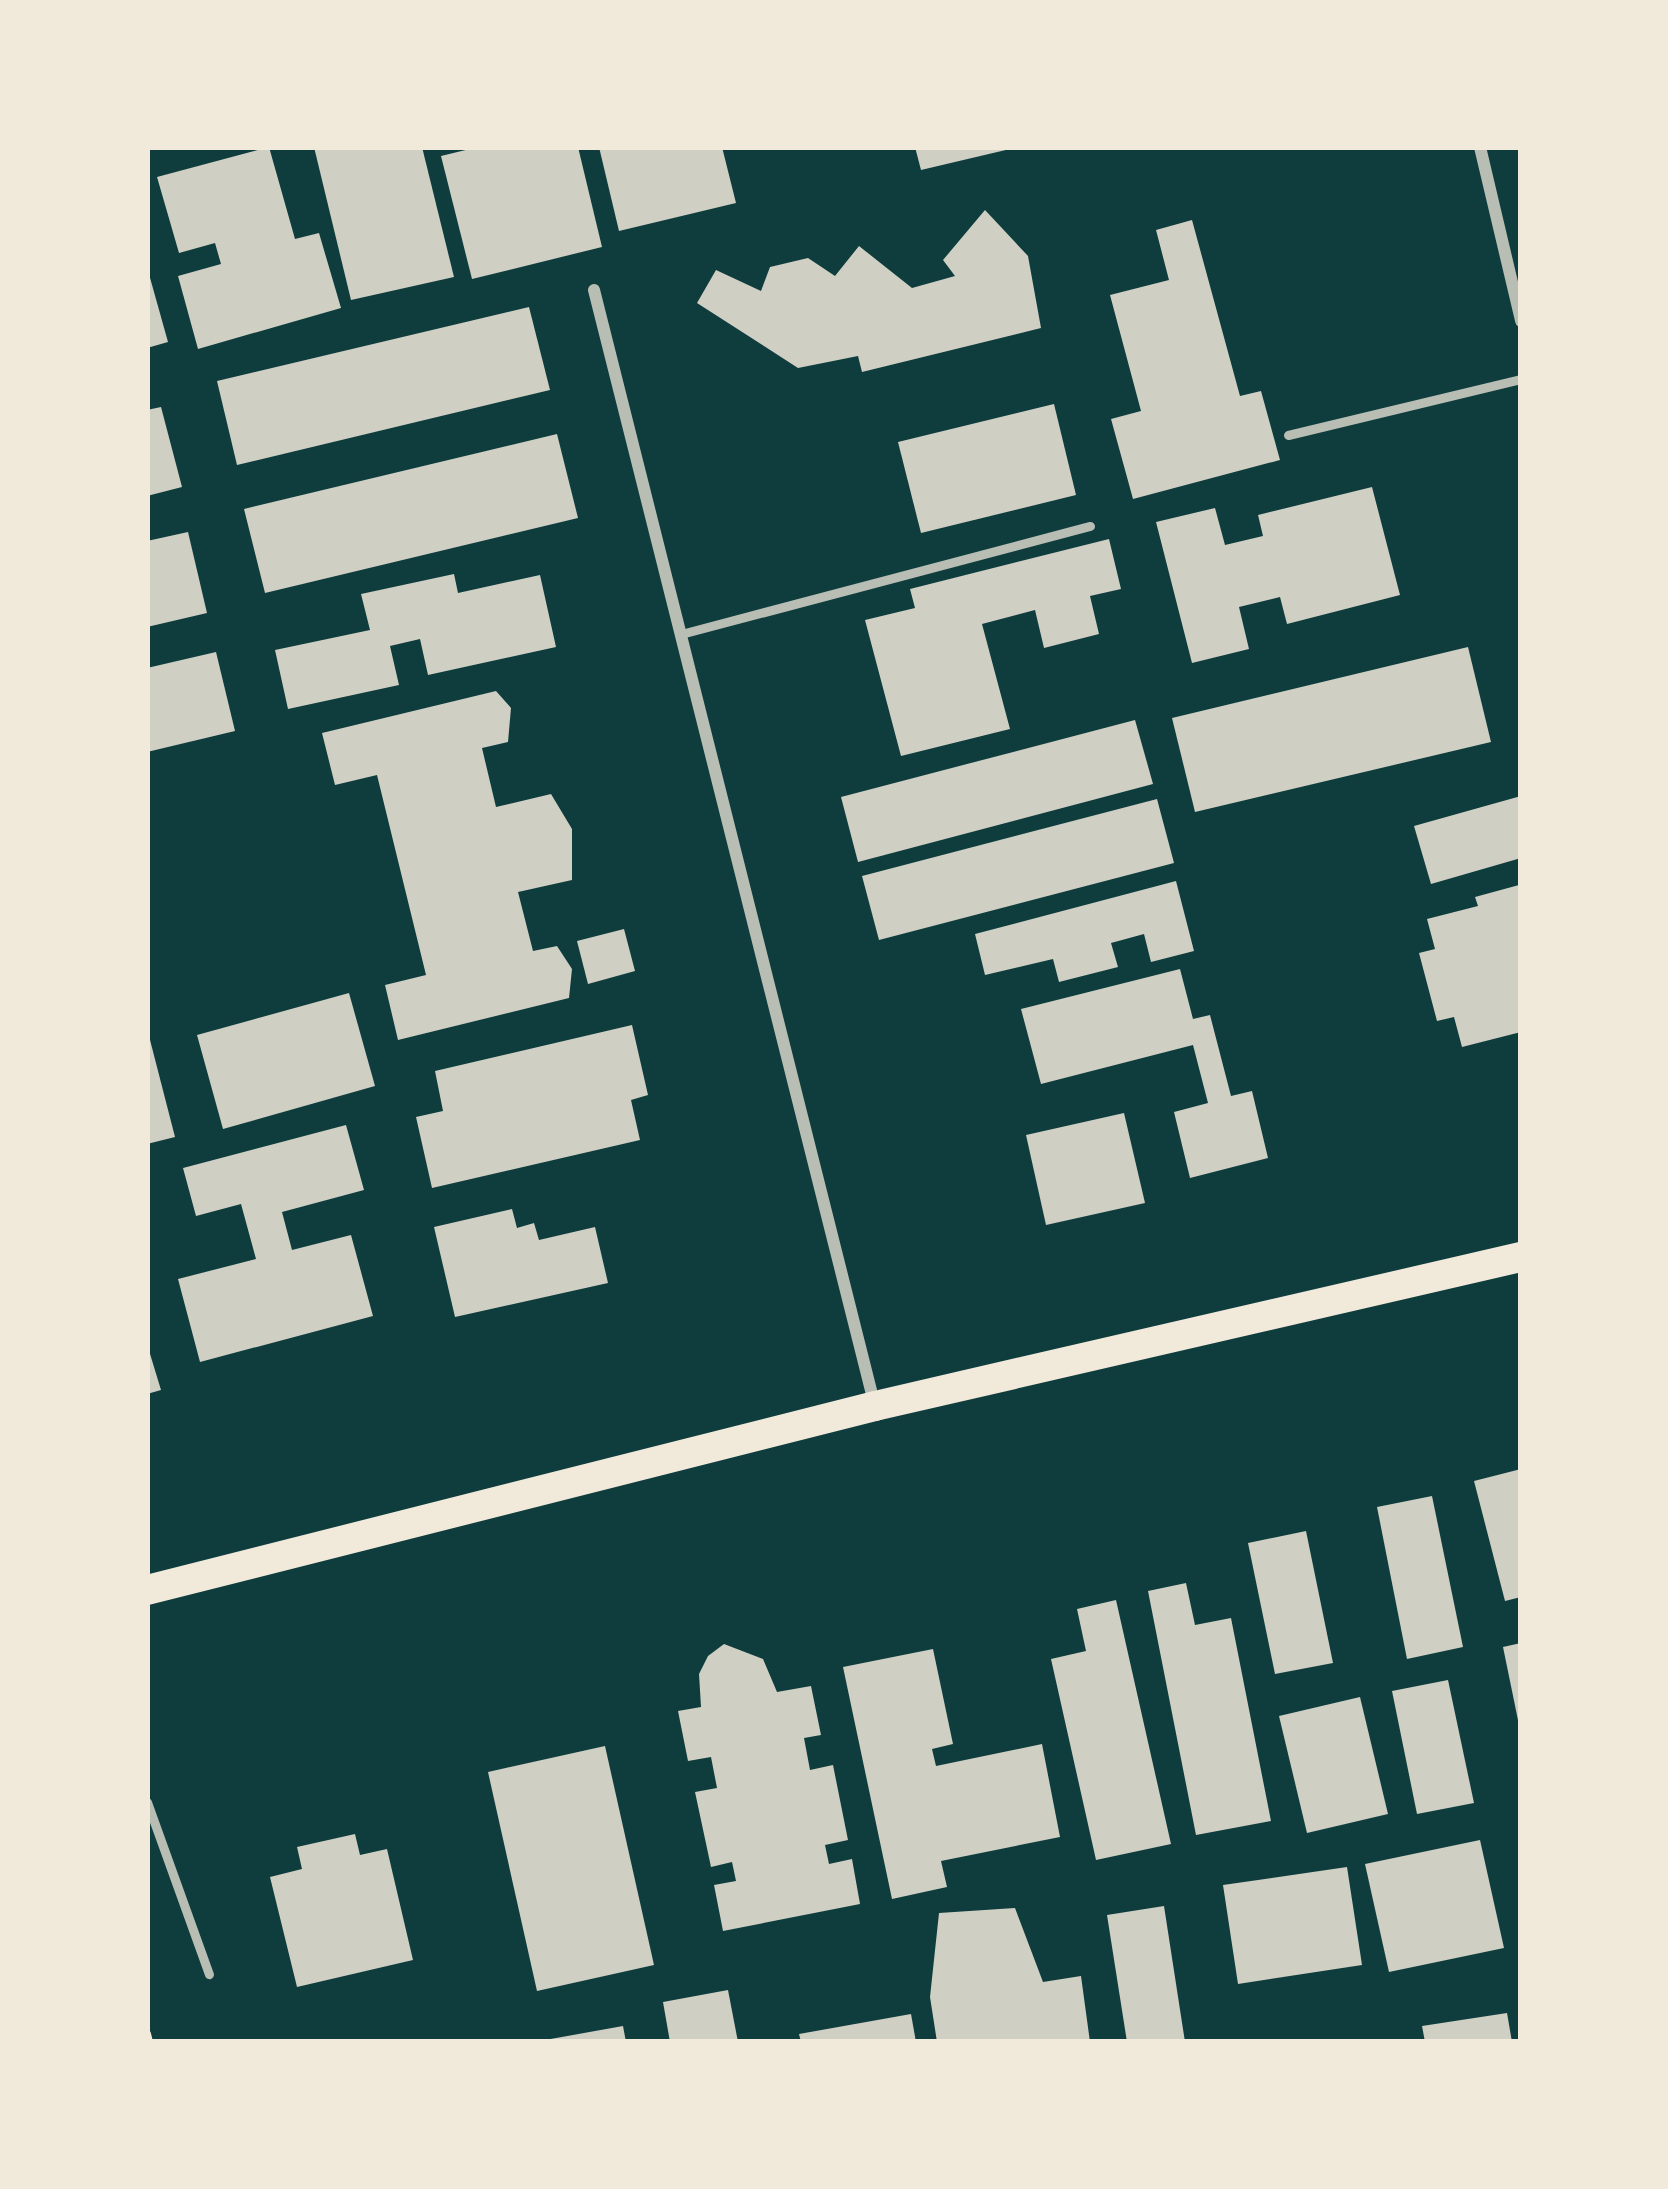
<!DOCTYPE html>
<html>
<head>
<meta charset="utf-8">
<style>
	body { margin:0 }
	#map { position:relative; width:1668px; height:2189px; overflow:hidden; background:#0f3d3e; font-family:Figtree,sans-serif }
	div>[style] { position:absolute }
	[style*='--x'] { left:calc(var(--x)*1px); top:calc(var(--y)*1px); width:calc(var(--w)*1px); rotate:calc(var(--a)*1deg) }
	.building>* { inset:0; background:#cfcfc3 }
	.path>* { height:8px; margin:-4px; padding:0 4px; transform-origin:4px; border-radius:4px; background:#f1e9da }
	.service>* { height:9px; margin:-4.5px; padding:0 4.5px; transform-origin:4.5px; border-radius:4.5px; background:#b8beb3 }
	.minor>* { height:12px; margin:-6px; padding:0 6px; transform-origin:6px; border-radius:6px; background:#b8beb3 }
	.primary>* { height:30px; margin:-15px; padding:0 15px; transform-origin:15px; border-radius:15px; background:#f1e9da }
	span { translate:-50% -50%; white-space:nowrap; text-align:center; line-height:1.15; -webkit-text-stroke:9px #f1e9da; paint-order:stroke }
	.frame { position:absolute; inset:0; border:150px solid #f1e9da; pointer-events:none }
</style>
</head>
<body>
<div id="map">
	<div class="building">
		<div style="clip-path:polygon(269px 147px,295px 239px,319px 233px,341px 308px,198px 349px,178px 276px,221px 264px,215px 243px,179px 253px,157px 177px)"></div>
		<div style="clip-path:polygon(314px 147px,422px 147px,454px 277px,351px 300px)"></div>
		<div style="clip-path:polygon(478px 147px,578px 147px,602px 247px,472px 279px,441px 156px)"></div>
		<div style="clip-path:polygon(599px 147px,722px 147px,736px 203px,619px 231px)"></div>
		<div style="clip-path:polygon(915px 147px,1010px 147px,1010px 149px,921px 170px)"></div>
		<div style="clip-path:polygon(985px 210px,1028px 256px,1041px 328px,862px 372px,858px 356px,798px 368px,697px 303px,716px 270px,761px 291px,770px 267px,808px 258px,835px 276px,859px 246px,912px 288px,955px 276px,943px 260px)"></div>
		<div style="clip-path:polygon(1192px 220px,1240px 396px,1261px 391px,1280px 460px,1133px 499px,1111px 419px,1141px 411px,1110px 295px,1169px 280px,1156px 230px)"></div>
		<div style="clip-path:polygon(147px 267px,168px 342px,147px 348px)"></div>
		<div style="clip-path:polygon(529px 307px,550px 390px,237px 465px,217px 381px)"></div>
		<div style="clip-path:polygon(1054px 404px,1076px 495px,921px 533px,898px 442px)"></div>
		<div style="clip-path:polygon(161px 407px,182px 487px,147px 496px,147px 410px)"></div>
		<div style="clip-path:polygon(557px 434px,578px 518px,265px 593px,244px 509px)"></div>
		<div style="clip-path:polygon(1372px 487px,1400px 595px,1287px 624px,1280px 597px,1239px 607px,1249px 649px,1192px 663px,1156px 522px,1215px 508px,1225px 545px,1263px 536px,1258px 515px)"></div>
		<div style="clip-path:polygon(188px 532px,207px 613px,147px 627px,147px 541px)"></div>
		<div style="clip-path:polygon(1109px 539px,1121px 589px,1090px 596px,1099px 634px,1044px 648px,1035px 610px,982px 624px,1010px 729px,901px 756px,865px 620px,915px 608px,910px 589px)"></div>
		<div style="clip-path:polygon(454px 574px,458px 593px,540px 575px,556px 647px,428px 675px,420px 639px,390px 646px,399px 685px,288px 709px,275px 650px,370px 630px,361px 594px)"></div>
		<div style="clip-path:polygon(1468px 647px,1491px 742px,1195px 812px,1172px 718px)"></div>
		<div style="clip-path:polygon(216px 652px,235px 731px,147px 752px,147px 668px)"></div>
		<div style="clip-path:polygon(496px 691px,511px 708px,508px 742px,482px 748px,496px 807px,551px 794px,572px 829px,572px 880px,518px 892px,533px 951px,557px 946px,572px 969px,569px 998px,398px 1040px,385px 985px,426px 975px,377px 775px,335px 785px,322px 733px)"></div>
		<div style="clip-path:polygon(1135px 720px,1153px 784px,858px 862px,841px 797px)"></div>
		<div style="clip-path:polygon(1521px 796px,1521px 858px,1431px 884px,1414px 826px)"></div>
		<div style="clip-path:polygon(1157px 799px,1174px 863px,879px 940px,862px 876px)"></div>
		<div style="clip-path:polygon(1176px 881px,1194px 951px,1151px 962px,1144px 934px,1111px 943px,1118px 967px,1059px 982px,1053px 959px,985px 975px,975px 934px)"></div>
		<div style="clip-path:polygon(1519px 885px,1521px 1032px,1462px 1047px,1454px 1017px,1437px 1021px,1419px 953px,1435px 949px,1427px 919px,1478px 906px,1475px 897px)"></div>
		<div style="clip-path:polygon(624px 929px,635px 971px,588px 984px,577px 941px)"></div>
		<div style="clip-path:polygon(1180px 969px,1193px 1019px,1210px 1015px,1231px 1096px,1252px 1091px,1268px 1158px,1190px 1178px,1174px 1112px,1208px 1103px,1193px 1045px,1041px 1084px,1021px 1009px)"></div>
		<div style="clip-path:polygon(349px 993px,375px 1086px,223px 1129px,197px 1035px)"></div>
		<div style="clip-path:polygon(632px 1025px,648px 1095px,631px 1100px,640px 1140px,432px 1188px,416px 1117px,443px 1111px,435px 1071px)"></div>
		<div style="clip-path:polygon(149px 1036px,175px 1137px,147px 1144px,147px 1037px)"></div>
		<div style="clip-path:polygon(1124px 1113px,1145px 1203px,1046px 1225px,1026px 1135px)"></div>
		<div style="clip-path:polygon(346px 1125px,364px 1190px,282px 1212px,292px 1250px,351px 1235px,373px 1316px,200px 1362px,178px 1279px,256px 1259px,241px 1204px,196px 1216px,183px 1168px)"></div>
		<div style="clip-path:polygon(512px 1209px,517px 1228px,534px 1223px,539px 1240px,595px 1227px,608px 1283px,455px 1317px,434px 1227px)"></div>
		<div style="clip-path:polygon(147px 1344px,161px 1390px,147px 1394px)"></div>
		<div style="clip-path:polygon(1521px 1469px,1521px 1597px,1505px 1601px,1474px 1481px)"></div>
		<div style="clip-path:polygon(1432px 1496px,1463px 1647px,1407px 1659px,1377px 1507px)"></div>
		<div style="clip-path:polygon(1306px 1531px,1333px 1663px,1275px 1674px,1248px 1543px)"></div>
		<div style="clip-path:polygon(1186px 1583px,1195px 1625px,1231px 1618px,1271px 1821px,1196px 1835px,1148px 1591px)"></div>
		<div style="clip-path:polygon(1116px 1600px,1171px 1844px,1096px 1860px,1051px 1659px,1086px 1651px,1077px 1609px)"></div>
		<div style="clip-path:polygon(1521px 1643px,1521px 1725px,1519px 1725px,1503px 1647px)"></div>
		<div style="clip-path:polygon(724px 1644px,763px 1659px,777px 1692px,811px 1686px,821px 1735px,804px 1738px,810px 1770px,833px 1765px,848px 1840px,825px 1845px,829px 1864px,852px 1859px,860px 1904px,723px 1931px,714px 1885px,736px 1881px,732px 1862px,711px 1867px,695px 1792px,717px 1788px,711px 1757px,688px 1761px,678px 1711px,701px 1707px,699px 1674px,708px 1656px)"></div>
		<div style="clip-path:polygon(933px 1649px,953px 1744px,932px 1749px,936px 1766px,1042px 1744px,1060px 1837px,941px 1861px,947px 1887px,892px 1899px,843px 1667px)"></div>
		<div style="clip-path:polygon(1448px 1680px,1474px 1803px,1417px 1814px,1392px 1691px)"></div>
		<div style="clip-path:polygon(1360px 1697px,1388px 1814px,1307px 1833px,1279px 1716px)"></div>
		<div style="clip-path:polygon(605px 1746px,654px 1965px,537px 1991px,488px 1772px)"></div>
		<div style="clip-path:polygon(355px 1834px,360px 1855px,387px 1849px,413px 1960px,297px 1987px,270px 1877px,302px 1869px,297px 1847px)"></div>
		<div style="clip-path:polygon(1480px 1840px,1504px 1948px,1389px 1972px,1365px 1864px)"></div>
		<div style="clip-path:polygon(1347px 1867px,1362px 1965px,1238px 1984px,1223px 1885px)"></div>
		<div style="clip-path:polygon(1164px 1906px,1185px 2042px,1127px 2042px,1107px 1915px)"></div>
		<div style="clip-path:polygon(1015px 1908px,1043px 1982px,1081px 1976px,1090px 2042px,937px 2042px,930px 1997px,939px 1913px)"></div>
		<div style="clip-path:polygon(728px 1990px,738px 2042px,670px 2042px,663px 2002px)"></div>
		<div style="clip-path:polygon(1507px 2013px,1512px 2042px,1425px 2042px,1422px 2026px)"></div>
		<div style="clip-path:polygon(911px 2014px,916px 2042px,801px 2042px,799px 2034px)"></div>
		<div style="clip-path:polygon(623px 2026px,626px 2042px,545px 2042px,545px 2040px)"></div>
	</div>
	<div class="path">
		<div style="--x:147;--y:2034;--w:8;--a:76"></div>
	</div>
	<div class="service">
		<div style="--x:1288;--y:435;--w:240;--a:-13.5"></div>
		<div style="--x:681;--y:634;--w:423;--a:-14.8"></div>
		<div style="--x:147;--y:1802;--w:183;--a:70.2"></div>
	</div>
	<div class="minor">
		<div style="--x:1480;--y:147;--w:179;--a:76.7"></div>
		<div style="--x:594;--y:290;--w:1151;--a:75.87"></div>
	</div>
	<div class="primary">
		<div style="--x:147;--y:1590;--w:751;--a:-14.18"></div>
		<div style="--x:875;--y:1406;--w:663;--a:-12.99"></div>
	</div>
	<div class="frame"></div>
</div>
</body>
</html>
